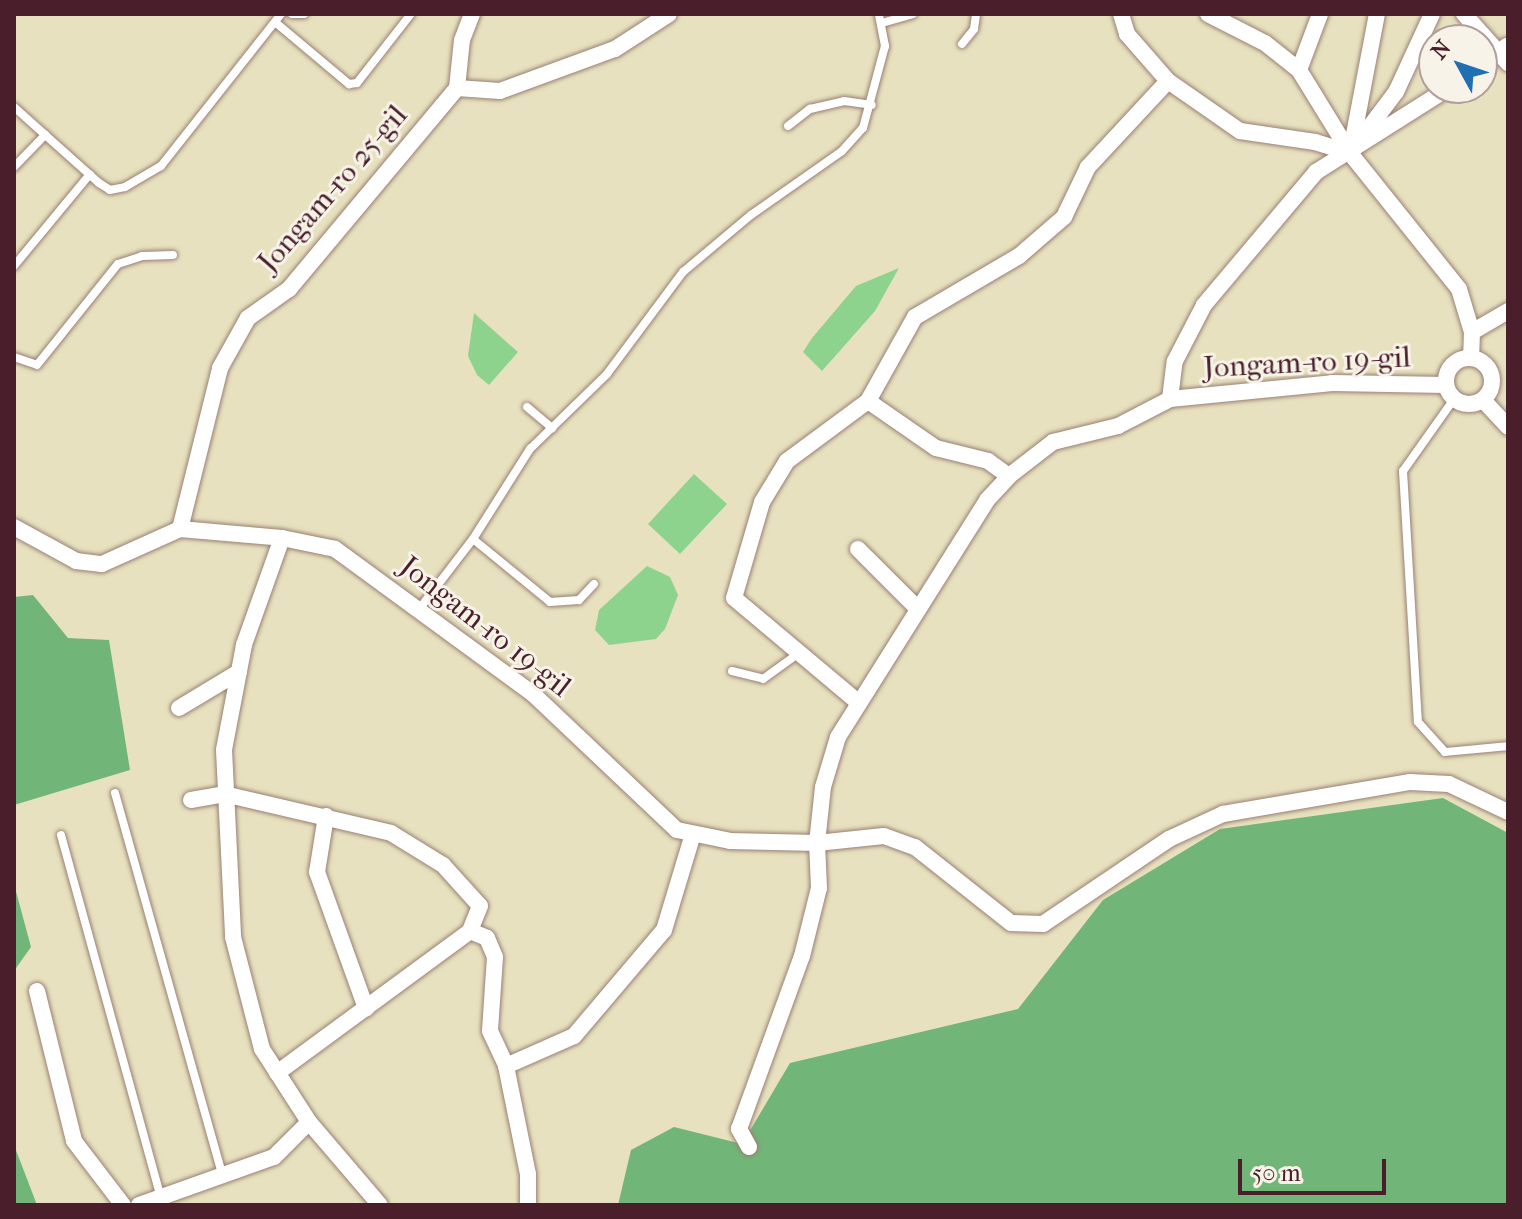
<!DOCTYPE html>
<html>
<head>
<meta charset="utf-8">
<style>
	body { margin:0 }
	#map { position:relative; width:1522px; height:1219px; overflow:hidden; background:#e8e1bf; font-family:"IM FELL French Canon",serif }
	div>[style] { position:absolute }
	[style*='--x'] { left:calc(var(--x)*1px); top:calc(var(--y)*1px); width:calc(var(--w)*1px); rotate:calc(var(--a)*1deg) }
	.green>* { inset:0; background:#8ed38d }
	.forest>* { inset:0; background:#72b578 }
	.roads { filter:drop-shadow(0 0 2px #998075) drop-shadow(0 0 2px #998075) }
	.lane>* { height:8px; margin:-4px; padding:0 4px; transform-origin:4px; border-radius:4px; background:#fff }
	.street>* { height:16px; margin:-8px; padding:0 8px; transform-origin:8px; border-radius:8px; background:#fff }
	.street>.ring { margin:-8px; padding:0; box-sizing:content-box; background:none; border:16px solid #fff; border-radius:50% }
	span { translate:-50% -50%; white-space:nowrap; text-align:center; line-height:1.15; -webkit-text-stroke:6px #f7f3e8; paint-order:stroke }
	.street-label { font-size:30px; color:#4a1f2b }
	.frame { position:absolute; inset:0; border:16px solid #4a1f2b; pointer-events:none }
	.north { position:absolute; left:1418px; top:24px; width:80px; height:80px; box-sizing:border-box; background:#f7f3e8; border:2px solid #b29e9c; border-radius:50%; rotate:310deg; font-size:22px; font-weight:700; line-height:32px; text-align:center; color:#4a1f2b }
	.north::after { content:''; display:block; margin:auto; width:28px; height:36px; background:#1f6fb2; clip-path:polygon(50% 0,100% 100%,50% 72%,0 100%) }
	.scale { position:absolute; left:1238px; top:1159px; width:148px; height:36px; box-sizing:border-box; border:4px solid #4a1f2b; border-top:0; padding-left:10px; font-size:24px; line-height:28px; white-space:nowrap; color:#4a1f2b; -webkit-text-stroke:6px #f7f3e8; paint-order:stroke }
</style>
</head>
<body>
<div id="map">
	<div class="green">
		<div style="clip-path:polygon(899px 268px,875px 311px,822px 371px,803px 352px,812px 338px,856px 286px)"></div>
		<div style="clip-path:polygon(474px 313px,518px 352px,489px 385px,477px 375px,468px 356px)"></div>
		<div style="clip-path:polygon(694px 474px,727px 504px,680px 554px,648px 524px)"></div>
		<div style="clip-path:polygon(647px 566px,670px 577px,678px 595px,665px 629px,656px 639px,609px 645px,595px 630px,599px 610px)"></div>
	</div>
	<div class="forest">
		<div style="clip-path:polygon(33px 595px,68px 638px,109px 640px,130px 770px,14px 805px,14px 597px)"></div>
		<div style="clip-path:polygon(1443px 798px,1508px 833px,1508px 1205px,618px 1205px,631px 1150px,674px 1127px,742px 1144px,790px 1063px,1018px 1009px,1103px 900px,1220px 829px)"></div>
		<div style="clip-path:polygon(14px 884px,31px 947px,14px 971px)"></div>
		<div style="clip-path:polygon(14px 1145px,37px 1205px,14px 1205px)"></div>
	</div>
	<div class="roads">
		<div class="lane">
			<div style="--x:292;--y:14;--w:12;--a:0"></div>
			<div style="--x:275;--y:22;--w:97;--a:40"></div>
			<div style="--x:349;--y:84;--w:8;--a:-7"></div>
			<div style="--x:357;--y:83;--w:88;--a:-52"></div>
			<div style="--x:882;--y:23;--w:32;--a:-16"></div>
			<div style="--x:962;--y:44;--w:19;--a:-51"></div>
			<div style="--x:974;--y:29;--w:15;--a:-82"></div>
			<div style="--x:14;--y:107;--w:114;--a:41.8"></div>
			<div style="--x:99;--y:183;--w:13;--a:32"></div>
			<div style="--x:110;--y:190;--w:15;--a:-11"></div>
			<div style="--x:125;--y:187;--w:42;--a:-30.3"></div>
			<div style="--x:161;--y:166;--w:194;--a:-51.7"></div>
			<div style="--x:788;--y:126;--w:28;--a:-38"></div>
			<div style="--x:810;--y:109;--w:35;--a:-13"></div>
			<div style="--x:844;--y:101;--w:28;--a:8"></div>
			<div style="--x:14;--y:167;--w:45;--a:-45.9"></div>
			<div style="--x:14;--y:266;--w:119;--a:-50.4"></div>
			<div style="--x:14;--y:357;--w:24;--a:19"></div>
			<div style="--x:37;--y:365;--w:129;--a:-51.3"></div>
			<div style="--x:118;--y:264;--w:25;--a:-18"></div>
			<div style="--x:142;--y:256;--w:31;--a:-2"></div>
			<div style="--x:1454;--y:399;--w:88;--a:125.3"></div>
			<div style="--x:1403;--y:471;--w:251;--a:86.6"></div>
			<div style="--x:1418;--y:722;--w:40;--a:48"></div>
			<div style="--x:1445;--y:752;--w:63;--a:-5.4"></div>
			<div style="--x:527;--y:407;--w:33;--a:40"></div>
			<div style="--x:473;--y:539;--w:99;--a:39.3"></div>
			<div style="--x:550;--y:602;--w:29;--a:-4"></div>
			<div style="--x:579;--y:600;--w:22;--a:-47"></div>
			<div style="--x:420;--y:608;--w:87;--a:-52.5"></div>
			<div style="--x:473;--y:539;--w:107;--a:-57.7"></div>
			<div style="--x:530;--y:449;--w:107;--a:-44.2"></div>
			<div style="--x:607;--y:374;--w:127;--a:-53.3"></div>
			<div style="--x:683;--y:272;--w:89;--a:-40"></div>
			<div style="--x:751;--y:215;--w:111;--a:-35.1"></div>
			<div style="--x:842;--y:151;--w:31;--a:-48"></div>
			<div style="--x:863;--y:128;--w:85;--a:-75"></div>
			<div style="--x:885;--y:46;--w:33;--a:-101"></div>
			<div style="--x:732;--y:671;--w:32;--a:14"></div>
			<div style="--x:763;--y:679;--w:44;--a:-35.8"></div>
			<div style="--x:115;--y:793;--w:398;--a:74.3"></div>
			<div style="--x:61;--y:835;--w:376;--a:74.6"></div>
		</div>
		<div class="street">
			<div style="--x:1121;--y:14;--w:21;--a:73"></div>
			<div style="--x:1127;--y:34;--w:62;--a:48.9"></div>
			<div style="--x:1168;--y:81;--w:88;--a:34.8"></div>
			<div style="--x:1240;--y:131;--w:76;--a:8.3"></div>
			<div style="--x:1315;--y:142;--w:37;--a:17"></div>
			<div style="--x:1208;--y:14;--w:64;--a:27"></div>
			<div style="--x:1265;--y:43;--w:43;--a:38.5"></div>
			<div style="--x:1299;--y:70;--w:97;--a:58.4"></div>
			<div style="--x:1350;--y:153;--w:174;--a:51.3"></div>
			<div style="--x:1459;--y:289;--w:45;--a:73.2"></div>
			<div style="--x:1472;--y:332;--w:25;--a:92"></div>
			<div style="--x:1464;--y:14;--w:66;--a:48.1"></div>
			<div style="--x:1482;--y:64;--w:31;--a:-36"></div>
			<div style="--x:1299;--y:70;--w:60;--a:-69.4"></div>
			<div style="--x:457;--y:88;--w:43;--a:4"></div>
			<div style="--x:500;--y:91;--w:122;--a:-20.1"></div>
			<div style="--x:615;--y:49;--w:64;--a:-32.9"></div>
			<div style="--x:1356;--y:145;--w:66;--a:-53"></div>
			<div style="--x:1396;--y:92;--w:86;--a:-65.2"></div>
			<div style="--x:1351;--y:150;--w:138;--a:-79.2"></div>
			<div style="--x:1472;--y:332;--w:42;--a:-30.3"></div>
			<div class="ring" style="left:1446px;top:358px;width:30px;height:30px"></div>
			<div style="--x:1170;--y:399;--w:38;--a:-83"></div>
			<div style="--x:1175;--y:361;--w:63;--a:-62.6"></div>
			<div style="--x:1204;--y:305;--w:174;--a:-49.9"></div>
			<div style="--x:1316;--y:172;--w:157;--a:-32.3"></div>
			<div style="--x:1483;--y:400;--w:37;--a:47"></div>
			<div style="--x:868;--y:401;--w:83;--a:34.7"></div>
			<div style="--x:936;--y:448;--w:54;--a:14"></div>
			<div style="--x:988;--y:461;--w:26;--a:36"></div>
			<div style="--x:14;--y:527;--w:71;--a:28.7"></div>
			<div style="--x:76;--y:561;--w:26;--a:7"></div>
			<div style="--x:102;--y:564;--w:85;--a:-24.2"></div>
			<div style="--x:180;--y:529;--w:102;--a:5"></div>
			<div style="--x:282;--y:538;--w:54;--a:11.7"></div>
			<div style="--x:335;--y:549;--w:244;--a:36.2"></div>
			<div style="--x:532;--y:693;--w:199;--a:43.4"></div>
			<div style="--x:677;--y:830;--w:54;--a:11.7"></div>
			<div style="--x:730;--y:841;--w:87;--a:1.3"></div>
			<div style="--x:817;--y:843;--w:67;--a:-6"></div>
			<div style="--x:884;--y:836;--w:33;--a:20"></div>
			<div style="--x:915;--y:847;--w:122;--a:38.4"></div>
			<div style="--x:1011;--y:923;--w:32;--a:2"></div>
			<div style="--x:1043;--y:924;--w:152;--a:-34"></div>
			<div style="--x:1169;--y:839;--w:60;--a:-24.8"></div>
			<div style="--x:1223;--y:814;--w:190;--a:-9.7"></div>
			<div style="--x:1410;--y:782;--w:39;--a:3"></div>
			<div style="--x:1449;--y:784;--w:65;--a:25.4"></div>
			<div style="--x:180;--y:529;--w:166;--a:-76"></div>
			<div style="--x:220;--y:368;--w:57;--a:-60.8"></div>
			<div style="--x:248;--y:318;--w:50;--a:-35.3"></div>
			<div style="--x:289;--y:289;--w:262;--a:-50.1"></div>
			<div style="--x:457;--y:88;--w:48;--a:-84.1"></div>
			<div style="--x:462;--y:40;--w:28;--a:-69"></div>
			<div style="--x:282;--y:538;--w:114;--a:109.6"></div>
			<div style="--x:244;--y:645;--w:107;--a:100.8"></div>
			<div style="--x:224;--y:750;--w:187;--a:87.2"></div>
			<div style="--x:233;--y:937;--w:116;--a:75.5"></div>
			<div style="--x:262;--y:1049;--w:87;--a:57.2"></div>
			<div style="--x:309;--y:1122;--w:109;--a:49.5"></div>
			<div style="--x:858;--y:549;--w:85;--a:45"></div>
			<div style="--x:859;--y:703;--w:163;--a:-140"></div>
			<div style="--x:734;--y:598;--w:100;--a:-73.7"></div>
			<div style="--x:762;--y:502;--w:48;--a:-58.6"></div>
			<div style="--x:787;--y:461;--w:101;--a:-36.5"></div>
			<div style="--x:868;--y:401;--w:96;--a:-60.8"></div>
			<div style="--x:915;--y:317;--w:121;--a:-30.4"></div>
			<div style="--x:1019;--y:256;--w:60;--a:-40.9"></div>
			<div style="--x:1064;--y:217;--w:55;--a:-64.4"></div>
			<div style="--x:1088;--y:167;--w:117;--a:-47.1"></div>
			<div style="--x:179;--y:708;--w:70;--a:-31"></div>
			<div style="--x:191;--y:800;--w:34;--a:-10"></div>
			<div style="--x:224;--y:794;--w:171;--a:13.1"></div>
			<div style="--x:391;--y:833;--w:61;--a:31.6"></div>
			<div style="--x:443;--y:865;--w:55;--a:47.9"></div>
			<div style="--x:480;--y:906;--w:27;--a:112"></div>
			<div style="--x:326;--y:816;--w:57;--a:99.1"></div>
			<div style="--x:317;--y:872;--w:145;--a:70.2"></div>
			<div style="--x:470;--y:931;--w:18;--a:22"></div>
			<div style="--x:487;--y:938;--w:21;--a:67"></div>
			<div style="--x:495;--y:957;--w:74;--a:93.9"></div>
			<div style="--x:490;--y:1031;--w:38;--a:65"></div>
			<div style="--x:506;--y:1066;--w:74;--a:-23.8"></div>
			<div style="--x:574;--y:1036;--w:139;--a:-49.7"></div>
			<div style="--x:664;--y:930;--w:100;--a:-73.2"></div>
			<div style="--x:37;--y:991;--w:154;--a:76.1"></div>
			<div style="--x:74;--y:1141;--w:81;--a:52.6"></div>
			<div style="--x:506;--y:1066;--w:110;--a:78.5"></div>
			<div style="--x:528;--y:1174;--w:31;--a:90"></div>
			<div style="--x:277;--y:1073;--w:240;--a:-36.3"></div>
			<div style="--x:749;--y:1147;--w:21;--a:-119"></div>
			<div style="--x:739;--y:1129;--w:184;--a:-70"></div>
			<div style="--x:802;--y:956;--w:70;--a:-76"></div>
			<div style="--x:819;--y:888;--w:45;--a:-92.5"></div>
			<div style="--x:817;--y:843;--w:56;--a:-83.9"></div>
			<div style="--x:823;--y:787;--w:52;--a:-73.3"></div>
			<div style="--x:838;--y:737;--w:280;--a:-57.8"></div>
			<div style="--x:987;--y:500;--w:33;--a:-47"></div>
			<div style="--x:1009;--y:476;--w:56;--a:-37.7"></div>
			<div style="--x:1053;--y:442;--w:67;--a:-13.8"></div>
			<div style="--x:1118;--y:426;--w:59;--a:-27.4"></div>
			<div style="--x:1170;--y:399;--w:163;--a:-5.6"></div>
			<div style="--x:1332;--y:383;--w:114;--a:1"></div>
			<div style="--x:139;--y:1205;--w:143;--a:-19.6"></div>
			<div style="--x:274;--y:1157;--w:49;--a:-45"></div>
		</div>
	</div>
	<div class="street-label">
		<span style="left:333px;top:189px;rotate:-49deg">Jongam-ro 25-gil</span>
		<span style="left:1307px;top:363px;rotate:-3deg">Jongam-ro 19-gil</span>
		<span style="left:485px;top:627px;rotate:38deg">Jongam-ro 19-gil</span>
	</div>
	<div class="frame"></div>
	<div class="north">N</div>
	<div class="scale">50 m</div>
</div>
</body>
</html>
